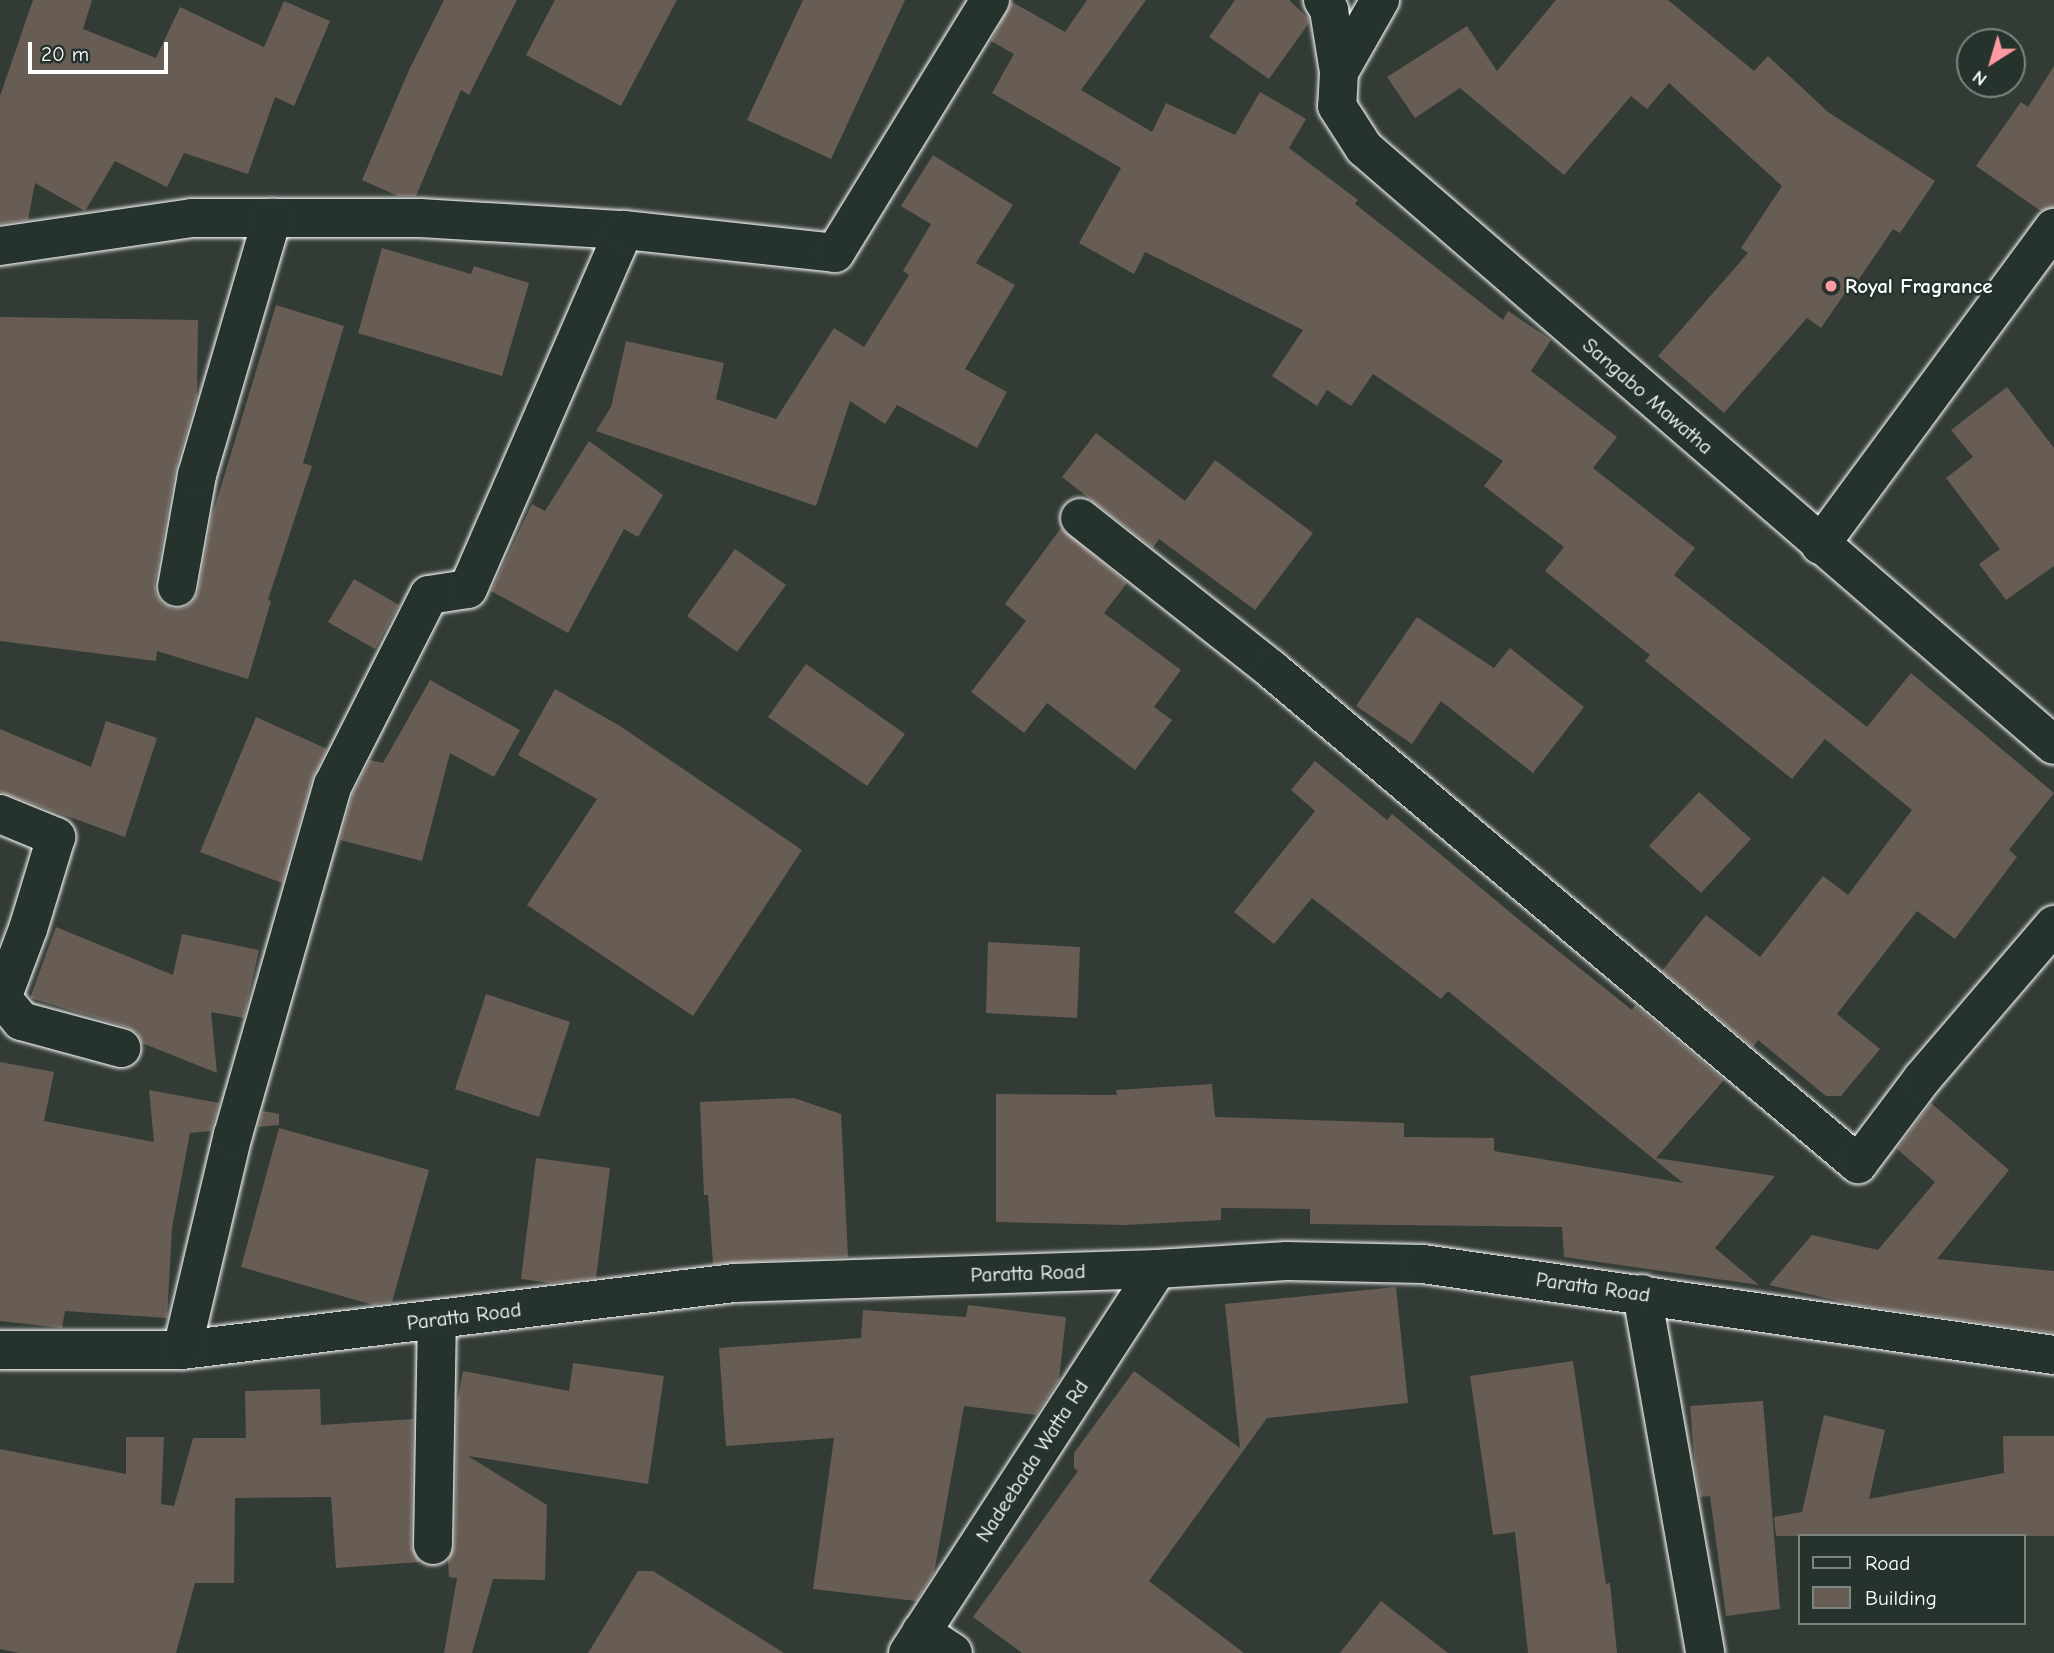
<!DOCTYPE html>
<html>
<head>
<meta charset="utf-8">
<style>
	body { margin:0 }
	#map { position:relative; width:2054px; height:1653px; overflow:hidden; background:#333b35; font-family:"Comic Neue",sans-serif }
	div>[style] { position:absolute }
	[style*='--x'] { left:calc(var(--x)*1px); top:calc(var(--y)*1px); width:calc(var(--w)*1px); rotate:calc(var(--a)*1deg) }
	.building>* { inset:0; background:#685d54 }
	.roads { filter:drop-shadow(0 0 2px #fff) drop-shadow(0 0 2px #fff) }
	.minor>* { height:38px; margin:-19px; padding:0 19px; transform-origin:19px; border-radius:19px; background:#26332d }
	.dots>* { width:19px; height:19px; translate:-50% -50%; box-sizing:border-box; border:4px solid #26332d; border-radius:50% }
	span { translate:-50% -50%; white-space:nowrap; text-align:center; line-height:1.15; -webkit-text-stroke:5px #26332d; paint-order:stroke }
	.poi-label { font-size:21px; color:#fff; font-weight:700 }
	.left { translate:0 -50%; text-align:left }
	.street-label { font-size:21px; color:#fff }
	.legend { position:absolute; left:1798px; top:1534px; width:228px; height:91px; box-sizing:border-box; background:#26332d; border:2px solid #7d8581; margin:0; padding:9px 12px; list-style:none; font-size:21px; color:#fff }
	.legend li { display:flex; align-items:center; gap:14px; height:35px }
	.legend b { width:35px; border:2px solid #7d8581 }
	.north { position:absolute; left:1956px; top:28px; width:70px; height:70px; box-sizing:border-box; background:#26332d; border:2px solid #7d8581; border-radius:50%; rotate:217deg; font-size:19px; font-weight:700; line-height:28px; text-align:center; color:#fff }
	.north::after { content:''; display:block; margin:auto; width:24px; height:32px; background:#ff9aa2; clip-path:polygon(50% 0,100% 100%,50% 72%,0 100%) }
	.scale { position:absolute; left:28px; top:42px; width:140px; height:32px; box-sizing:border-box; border:4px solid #fff; border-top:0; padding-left:9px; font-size:21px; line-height:24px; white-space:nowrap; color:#fff; -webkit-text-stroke:5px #26332d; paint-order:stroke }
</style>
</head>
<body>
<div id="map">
	<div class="building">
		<div style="clip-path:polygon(33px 0,92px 0,83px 29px,156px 58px,180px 7px,264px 47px,284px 1px,330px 21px,294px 106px,275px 97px,248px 174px,184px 153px,167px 187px,115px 161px,85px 211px,35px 183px,28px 220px,0 224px,0 96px)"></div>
		<div style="clip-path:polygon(444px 0,517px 0,469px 95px,461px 90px,416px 196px,398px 196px,362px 180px,409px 70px)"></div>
		<div style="clip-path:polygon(555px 0,677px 0,621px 106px,526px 55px)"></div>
		<div style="clip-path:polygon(803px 0,905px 0,831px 159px,747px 120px)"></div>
		<div style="clip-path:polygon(1087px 0,1146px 0,1081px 90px,1152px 132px,1166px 103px,1235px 135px,1260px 92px,1306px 119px,1289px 148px,1358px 200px,1355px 204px,1503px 320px,1508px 311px,1551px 340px,1531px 371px,1617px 437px,1593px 468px,1695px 548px,1674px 575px,1867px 727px,1911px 673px,2054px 793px,2009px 850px,2017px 857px,1955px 939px,1917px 911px,1837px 1014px,1880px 1049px,1841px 1096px,1826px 1096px,1758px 1040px,1753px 1047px,1662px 971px,1706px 915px,1760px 957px,1823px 876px,1848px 895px,1912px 810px,1825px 739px,1792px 779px,1645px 661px,1650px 655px,1545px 571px,1564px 547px,1484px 486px,1503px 461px,1373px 374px,1351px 406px,1327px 390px,1317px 406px,1272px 376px,1303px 330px,1145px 252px,1134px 274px,1079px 243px,1121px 168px,992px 93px,1014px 54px,991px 41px,1012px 2px,1065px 32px)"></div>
		<div style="clip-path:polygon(1235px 0,1289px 0,1308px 18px,1309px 23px,1269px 79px,1209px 37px)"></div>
		<div style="clip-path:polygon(1556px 0,1668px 0,1754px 71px,1768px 56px,1828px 112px,1935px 181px,1900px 233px,1893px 229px,1855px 285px,1852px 283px,1821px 328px,1807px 318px,1724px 413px,1658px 356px,1748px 253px,1741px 248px,1782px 186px,1669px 83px,1647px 109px,1631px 96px,1564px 175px,1460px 88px,1415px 118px,1387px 77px,1467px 26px,1497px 71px)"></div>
		<div style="clip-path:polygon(2054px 66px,2054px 207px,2041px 211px,1976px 166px,2021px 102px,2028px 107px)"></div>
		<div style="clip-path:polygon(933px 155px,1013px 205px,976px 263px,1015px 285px,965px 369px,1007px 392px,977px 448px,897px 405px,885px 424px,850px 401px,816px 506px,596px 431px,611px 407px,626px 341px,724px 363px,716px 399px,776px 419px,834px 328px,864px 347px,909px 275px,903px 271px,931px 224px,901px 206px)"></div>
		<div style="clip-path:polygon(382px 248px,471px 274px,474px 266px,529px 283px,502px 376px,358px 333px)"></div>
		<div style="clip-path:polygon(276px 305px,344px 326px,303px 463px,312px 466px,268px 600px,271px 601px,248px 679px,157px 651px,156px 661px,0 641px,0 317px,198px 320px,197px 396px,175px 471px,155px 583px,156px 594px,162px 603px,174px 609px,184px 608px,193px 602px,198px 592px,212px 516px)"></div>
		<div style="clip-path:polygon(2007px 387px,2054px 448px,2054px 566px,2006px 600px,1979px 564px,2000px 549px,1946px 478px,1973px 457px,1951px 430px)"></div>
		<div style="clip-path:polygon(1096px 433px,1185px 501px,1215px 460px,1313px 533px,1255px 610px,1159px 539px,1153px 548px,1062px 477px)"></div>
		<div style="clip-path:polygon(589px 441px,663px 495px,638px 537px,624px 529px,568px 633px,491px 591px,532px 504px,545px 511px)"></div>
		<div style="clip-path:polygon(1061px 528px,1127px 583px,1104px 613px,1181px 670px,1154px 707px,1172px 720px,1135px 770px,1047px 703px,1024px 733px,971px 692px,1026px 621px,1005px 604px)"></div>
		<div style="clip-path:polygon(735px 549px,786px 585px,737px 652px,687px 616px)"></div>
		<div style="clip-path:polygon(354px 579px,399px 605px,375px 649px,328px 622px)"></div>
		<div style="clip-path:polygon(1417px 617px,1494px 668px,1510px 648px,1584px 707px,1533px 773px,1441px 701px,1412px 744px,1356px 706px)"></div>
		<div style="clip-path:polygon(806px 664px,905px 734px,867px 786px,768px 717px)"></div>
		<div style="clip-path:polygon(430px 680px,520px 730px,494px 777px,450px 753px,422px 861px,340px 840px,353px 793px,370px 760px,383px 763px)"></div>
		<div style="clip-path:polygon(555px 689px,620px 726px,802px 850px,693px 1016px,527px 905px,597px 799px,518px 755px)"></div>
		<div style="clip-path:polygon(256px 717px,327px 749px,312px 779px,282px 883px,200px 852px)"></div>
		<div style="clip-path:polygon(106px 721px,157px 738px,125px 837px,0 792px,0 729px,91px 767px)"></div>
		<div style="clip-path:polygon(1315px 761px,1387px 820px,1392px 814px,1523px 923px,1632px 1010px,1635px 1005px,1724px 1080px,1656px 1158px,1775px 1176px,1715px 1248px,1759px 1285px,1564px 1257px,1562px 1227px,1310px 1224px,1310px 1209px,1221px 1208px,1221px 1220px,1125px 1225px,996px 1222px,996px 1094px,1117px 1095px,1116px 1090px,1212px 1084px,1215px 1117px,1404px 1123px,1404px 1137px,1494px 1138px,1494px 1151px,1683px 1183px,1448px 991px,1441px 999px,1312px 898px,1274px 944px,1234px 912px,1315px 811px,1291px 790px)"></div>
		<div style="clip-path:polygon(1699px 792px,1751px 839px,1701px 893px,1649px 846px)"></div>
		<div style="clip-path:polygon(56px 927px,173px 975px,182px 934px,259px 950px,244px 1018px,211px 1012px,217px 1073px,142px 1043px,137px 1033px,127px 1027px,30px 998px)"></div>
		<div style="clip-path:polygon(988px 942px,1080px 947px,1077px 1018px,986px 1013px)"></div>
		<div style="clip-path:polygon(486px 994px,570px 1022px,539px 1117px,455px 1089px)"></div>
		<div style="clip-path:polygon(0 1062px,54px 1072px,44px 1121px,154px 1142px,149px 1090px,219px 1103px,211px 1131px,190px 1133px,172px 1228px,167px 1318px,65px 1311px,62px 1328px,0 1321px)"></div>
		<div style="clip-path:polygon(794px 1098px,841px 1114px,848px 1257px,713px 1264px,708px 1195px,704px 1195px,700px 1102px)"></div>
		<div style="clip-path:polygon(1931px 1103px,2009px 1170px,1937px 1259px,2054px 1271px,2054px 1333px,1852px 1304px,1769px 1285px,1812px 1235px,1878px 1250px,1935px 1182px,1897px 1149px)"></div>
		<div style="clip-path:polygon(263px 1111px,279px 1114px,279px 1125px,258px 1127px)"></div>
		<div style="clip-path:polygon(279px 1128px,429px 1170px,392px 1302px,373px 1305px,241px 1267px)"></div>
		<div style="clip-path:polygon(536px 1158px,610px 1168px,596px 1278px,550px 1283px,521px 1279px)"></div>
		<div style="clip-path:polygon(1396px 1287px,1408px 1403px,1267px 1418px,1149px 1581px,1244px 1653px,1022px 1653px,973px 1617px,1078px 1471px,1074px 1468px,1074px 1453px,1134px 1371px,1240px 1448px,1225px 1304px)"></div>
		<div style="clip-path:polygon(968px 1305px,1066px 1317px,1059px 1380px,1036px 1415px,964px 1406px,934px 1573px,916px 1601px,813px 1589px,834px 1438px,726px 1446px,719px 1348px,861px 1338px,863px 1310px,966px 1317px)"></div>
		<div style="clip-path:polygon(1573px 1361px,1606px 1584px,1610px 1583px,1617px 1653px,1528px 1653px,1515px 1532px,1493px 1535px,1470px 1376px)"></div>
		<div style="clip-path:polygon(573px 1363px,664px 1376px,648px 1484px,468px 1456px,547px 1505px,545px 1580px,493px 1579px,472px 1653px,444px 1653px,457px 1578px,449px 1577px,448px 1560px,455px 1545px,457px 1404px,463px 1371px,569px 1391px)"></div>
		<div style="clip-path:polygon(320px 1389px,321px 1425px,413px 1419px,411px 1545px,420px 1562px,336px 1568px,331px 1497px,235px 1498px,234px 1583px,195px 1583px,176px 1653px,19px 1653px,0 1649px,0 1449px,126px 1474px,126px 1437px,164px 1437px,161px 1504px,174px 1506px,193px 1438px,246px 1438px,245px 1391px)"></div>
		<div style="clip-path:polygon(1763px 1401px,1780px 1609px,1726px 1616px,1710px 1496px,1700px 1497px,1695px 1468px,1690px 1406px)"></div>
		<div style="clip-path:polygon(1824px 1415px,1885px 1430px,1869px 1499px,2004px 1473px,2003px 1436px,2054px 1436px,2054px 1536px,1776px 1536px,1774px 1517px,1802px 1512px)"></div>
		<div style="clip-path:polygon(638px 1571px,653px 1571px,784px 1653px,588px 1653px)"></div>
		<div style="clip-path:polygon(1381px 1601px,1448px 1653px,1340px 1653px)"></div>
	</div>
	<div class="roads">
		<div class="minor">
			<div style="--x:1323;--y:0;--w:12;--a:59"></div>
			<div style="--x:1329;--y:10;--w:63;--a:80.8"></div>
			<div style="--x:1339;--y:72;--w:34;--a:93"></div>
			<div style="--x:1337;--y:106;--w:50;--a:57.3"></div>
			<div style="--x:1364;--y:148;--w:912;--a:40.87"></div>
			<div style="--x:1339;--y:72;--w:83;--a:-60.3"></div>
			<div style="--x:0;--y:246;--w:194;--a:-8.3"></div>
			<div style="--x:192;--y:218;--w:228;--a:0"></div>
			<div style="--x:420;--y:218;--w:204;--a:3.4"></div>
			<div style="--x:1080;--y:518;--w:243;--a:38.3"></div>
			<div style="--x:1271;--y:669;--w:768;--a:40.14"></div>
			<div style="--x:1858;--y:1164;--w:106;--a:-53"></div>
			<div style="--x:1922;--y:1079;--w:203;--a:-49.4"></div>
			<div style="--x:1820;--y:545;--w:394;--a:-53.6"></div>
			<div style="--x:177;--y:587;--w:114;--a:-79.9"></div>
			<div style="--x:197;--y:475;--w:268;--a:-73.7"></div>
			<div style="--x:0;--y:814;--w:61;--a:22.3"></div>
			<div style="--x:56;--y:837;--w:96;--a:106.9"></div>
			<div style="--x:28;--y:929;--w:74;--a:110.6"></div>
			<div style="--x:2;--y:998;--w:30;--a:50"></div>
			<div style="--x:21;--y:1021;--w:104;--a:15.1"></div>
			<div style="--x:1642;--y:1294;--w:364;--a:80"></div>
			<div style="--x:0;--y:1350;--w:182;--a:0"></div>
			<div style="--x:182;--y:1350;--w:556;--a:-6.92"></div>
			<div style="--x:734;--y:1283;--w:423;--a:-1.9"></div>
			<div style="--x:1157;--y:1269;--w:130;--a:-3.5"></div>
			<div style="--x:1287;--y:1261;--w:136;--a:1.3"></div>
			<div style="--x:1423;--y:1264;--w:638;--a:8.21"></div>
			<div style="--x:182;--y:1350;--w:221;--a:-76.7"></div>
			<div style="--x:233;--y:1135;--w:364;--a:-74.1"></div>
			<div style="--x:333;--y:785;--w:213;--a:-63.2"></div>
			<div style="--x:429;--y:595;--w:39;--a:-9"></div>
			<div style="--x:468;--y:589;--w:391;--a:-66.5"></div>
			<div style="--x:624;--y:230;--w:212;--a:6.2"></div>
			<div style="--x:835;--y:253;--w:297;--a:-58.5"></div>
			<div style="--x:433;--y:1545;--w:225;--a:-89"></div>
			<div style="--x:921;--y:1632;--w:38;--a:33"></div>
			<div style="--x:908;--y:1653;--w:458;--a:-57"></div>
		</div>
	</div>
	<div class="dots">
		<div style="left:1831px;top:286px;background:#ff9aa2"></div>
	</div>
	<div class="poi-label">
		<span class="left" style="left:1845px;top:286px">Royal Fragrance</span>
	</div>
	<div class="street-label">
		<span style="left:1648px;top:396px;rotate:41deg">Sangabo Mawatha</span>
		<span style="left:1028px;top:1273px;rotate:-2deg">Paratta Road</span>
		<span style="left:1593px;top:1287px;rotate:8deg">Paratta Road</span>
		<span style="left:464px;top:1316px;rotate:-7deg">Paratta Road</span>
		<span style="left:1032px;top:1461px;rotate:-57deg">Nadeebada Watta Rd</span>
	</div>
	<ul class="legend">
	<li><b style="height:9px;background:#26332d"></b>Road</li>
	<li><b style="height:19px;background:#685d54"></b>Building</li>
	</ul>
	<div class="north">N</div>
	<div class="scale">20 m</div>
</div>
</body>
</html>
